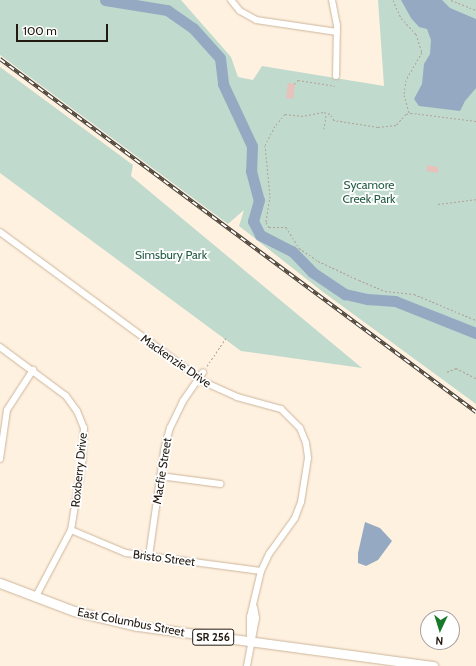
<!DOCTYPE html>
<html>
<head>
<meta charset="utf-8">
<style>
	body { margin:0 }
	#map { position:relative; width:476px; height:666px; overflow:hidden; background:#fff1e0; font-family:Cabin,sans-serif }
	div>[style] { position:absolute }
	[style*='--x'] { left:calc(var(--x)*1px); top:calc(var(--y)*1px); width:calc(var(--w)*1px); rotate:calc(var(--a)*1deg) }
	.green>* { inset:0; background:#c0dacd }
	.water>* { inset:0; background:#95aac2 }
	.river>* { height:11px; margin:-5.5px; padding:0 5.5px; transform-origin:5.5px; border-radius:5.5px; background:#95aac2 }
	.building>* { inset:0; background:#e6c2bb }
	.path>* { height:1px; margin-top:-0.5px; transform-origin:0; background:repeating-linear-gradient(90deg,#b0a496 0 2px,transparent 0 4px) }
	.roads { filter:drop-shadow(0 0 1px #ccb69b) drop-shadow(0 0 1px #ccb69b) }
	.minor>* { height:6px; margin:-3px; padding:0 3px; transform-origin:3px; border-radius:3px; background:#fff }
	.primary>* { height:9px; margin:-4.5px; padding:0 4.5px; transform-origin:4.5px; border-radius:4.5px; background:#fff }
	.rail>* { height:3.5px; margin-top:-1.75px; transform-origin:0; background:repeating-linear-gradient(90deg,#fff 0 6px,#4b4237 0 12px); box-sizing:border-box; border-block:1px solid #4b4237 }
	span { translate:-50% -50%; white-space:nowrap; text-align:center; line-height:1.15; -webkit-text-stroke:3.5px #fff; paint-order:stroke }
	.shield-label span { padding:1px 3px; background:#fff; border:1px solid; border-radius:3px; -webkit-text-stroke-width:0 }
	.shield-label { font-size:11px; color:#221a10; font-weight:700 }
	.park-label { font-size:12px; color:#245d44 }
	.street-label { font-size:12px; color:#221a10 }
	.north { position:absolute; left:420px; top:610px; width:40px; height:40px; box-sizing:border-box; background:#fff; border:1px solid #a7a39f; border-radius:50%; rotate:184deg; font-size:11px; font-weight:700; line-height:16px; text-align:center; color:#221a10 }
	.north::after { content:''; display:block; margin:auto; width:14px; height:18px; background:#17792a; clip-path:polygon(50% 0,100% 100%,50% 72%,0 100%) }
	.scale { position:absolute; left:16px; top:24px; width:92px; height:18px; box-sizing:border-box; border:2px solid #221a10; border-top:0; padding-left:5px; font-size:12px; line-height:14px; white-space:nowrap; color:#221a10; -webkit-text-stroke:3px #fff; paint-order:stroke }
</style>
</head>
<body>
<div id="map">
	<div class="green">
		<div style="clip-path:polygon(0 0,181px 0,231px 57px,238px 77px,253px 80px,262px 66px,384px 86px,378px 0,476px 0,476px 404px,323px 292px,239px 226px,244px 210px,228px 224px,0 55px)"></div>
		<div style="clip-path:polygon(0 67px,133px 165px,131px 176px,362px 368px,241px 351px,0 173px)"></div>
	</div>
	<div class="water">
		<div style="clip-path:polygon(401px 0,442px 0,450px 8px,476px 19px,476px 88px,465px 101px,460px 111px,419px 106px,414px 99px,422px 84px,424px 64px,430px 54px,431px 40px,427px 29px,419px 27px,411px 18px)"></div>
		<div style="clip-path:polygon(365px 522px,380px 528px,392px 541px,378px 560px,366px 566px,358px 563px,358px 553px)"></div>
	</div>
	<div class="river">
		<div style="--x:105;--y:0;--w:63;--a:9.2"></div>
		<div style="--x:167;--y:10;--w:32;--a:35"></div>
		<div style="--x:193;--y:28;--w:40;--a:48"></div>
		<div style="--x:220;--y:58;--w:26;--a:83"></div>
		<div style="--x:223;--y:84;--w:68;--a:64.9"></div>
		<div style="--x:252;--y:146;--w:25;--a:92"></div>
		<div style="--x:251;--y:171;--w:30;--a:75"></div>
		<div style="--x:259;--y:200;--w:22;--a:106"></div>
		<div style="--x:253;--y:221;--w:16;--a:63"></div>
		<div style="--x:260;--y:235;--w:36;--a:27"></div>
		<div style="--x:292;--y:251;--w:29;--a:46"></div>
		<div style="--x:312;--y:272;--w:40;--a:34"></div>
		<div style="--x:345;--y:294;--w:23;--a:13"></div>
		<div style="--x:367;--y:299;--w:28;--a:4"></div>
		<div style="--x:395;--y:301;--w:87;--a:21.6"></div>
	</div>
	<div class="building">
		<div style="clip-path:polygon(288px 83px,295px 84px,293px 99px,286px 98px)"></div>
		<div style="clip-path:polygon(427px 165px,438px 167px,438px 173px,427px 171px)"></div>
	</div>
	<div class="path">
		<div style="--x:393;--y:0;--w:20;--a:66"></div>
		<div style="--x:401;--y:18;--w:22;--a:47"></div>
		<div style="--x:416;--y:34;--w:19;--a:72"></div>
		<div style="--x:422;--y:52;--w:32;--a:120"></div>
		<div style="--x:406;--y:80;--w:15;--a:98"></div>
		<div style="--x:404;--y:95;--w:19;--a:74"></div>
		<div style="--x:451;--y:0;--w:27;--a:22"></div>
		<div style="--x:294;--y:84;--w:6;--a:-45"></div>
		<div style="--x:298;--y:80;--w:37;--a:9"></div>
		<div style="--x:476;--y:121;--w:64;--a:-172.9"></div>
		<div style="--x:412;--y:113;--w:6;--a:171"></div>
		<div style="--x:406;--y:114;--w:15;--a:132"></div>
		<div style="--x:396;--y:125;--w:18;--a:174"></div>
		<div style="--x:378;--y:127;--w:45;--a:-171"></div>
		<div style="--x:334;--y:120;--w:7;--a:-124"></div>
		<div style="--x:330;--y:114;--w:7;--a:-164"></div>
		<div style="--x:323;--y:112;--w:20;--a:169"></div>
		<div style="--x:303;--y:116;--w:18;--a:-174"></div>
		<div style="--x:285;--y:114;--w:16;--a:130"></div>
		<div style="--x:275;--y:126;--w:21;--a:118"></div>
		<div style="--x:265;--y:145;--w:51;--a:84.4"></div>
		<div style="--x:270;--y:196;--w:26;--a:99"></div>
		<div style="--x:266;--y:222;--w:6;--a:59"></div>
		<div style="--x:269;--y:227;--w:17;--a:0"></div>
		<div style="--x:286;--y:227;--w:25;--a:58"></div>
		<div style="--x:299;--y:248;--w:23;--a:34"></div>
		<div style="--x:318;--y:261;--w:45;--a:24.9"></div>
		<div style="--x:359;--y:280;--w:28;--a:23"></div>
		<div style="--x:385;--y:291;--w:29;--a:6"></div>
		<div style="--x:414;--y:294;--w:67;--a:22.8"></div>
		<div style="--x:324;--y:129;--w:15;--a:-82"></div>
		<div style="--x:438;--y:204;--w:38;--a:-7"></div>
		<div style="--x:207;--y:366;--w:36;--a:-56"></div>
		<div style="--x:447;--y:372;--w:10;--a:-24"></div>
		<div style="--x:456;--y:368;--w:22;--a:27"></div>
	</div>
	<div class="roads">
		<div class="minor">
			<div style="--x:231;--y:0;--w:14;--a:51"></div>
			<div style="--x:240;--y:11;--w:18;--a:29"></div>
			<div style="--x:256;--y:20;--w:82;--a:8.4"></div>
			<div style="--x:332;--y:0;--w:25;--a:79"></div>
			<div style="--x:337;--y:25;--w:51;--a:91.1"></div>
			<div style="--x:0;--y:232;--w:253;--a:36.3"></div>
			<div style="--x:204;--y:382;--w:36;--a:24"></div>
			<div style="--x:237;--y:397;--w:46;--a:15.3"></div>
			<div style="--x:281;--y:409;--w:27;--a:45"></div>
			<div style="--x:300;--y:428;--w:16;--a:68"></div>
			<div style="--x:306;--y:443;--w:15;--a:82"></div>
			<div style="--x:308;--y:458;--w:45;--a:99"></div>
			<div style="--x:301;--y:502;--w:17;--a:111"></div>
			<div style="--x:295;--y:518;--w:44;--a:125.8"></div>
			<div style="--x:269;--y:554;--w:19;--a:115"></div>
			<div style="--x:261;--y:571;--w:47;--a:103.4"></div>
			<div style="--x:250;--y:617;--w:25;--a:90"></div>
			<div style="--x:0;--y:347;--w:82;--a:36.6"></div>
			<div style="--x:66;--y:396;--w:19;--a:54"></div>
			<div style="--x:77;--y:411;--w:18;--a:68"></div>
			<div style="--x:84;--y:428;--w:35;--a:93"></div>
			<div style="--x:82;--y:463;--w:68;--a:99.3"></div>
			<div style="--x:71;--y:530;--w:77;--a:117.9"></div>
			<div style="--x:0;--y:459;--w:49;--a:-81.9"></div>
			<div style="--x:7;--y:410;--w:48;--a:-57"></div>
			<div style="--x:160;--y:476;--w:61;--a:7.6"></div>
			<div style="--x:71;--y:530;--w:60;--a:22.7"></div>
			<div style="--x:126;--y:553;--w:136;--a:7.6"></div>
			<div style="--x:149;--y:556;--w:107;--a:-81.9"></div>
			<div style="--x:164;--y:450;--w:23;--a:-75"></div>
			<div style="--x:170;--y:428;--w:30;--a:-64"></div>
			<div style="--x:183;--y:401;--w:35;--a:-55"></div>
			<div style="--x:247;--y:666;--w:49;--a:-79.4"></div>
			<div style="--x:256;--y:618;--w:11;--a:-100"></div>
		</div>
		<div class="primary">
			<div style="--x:0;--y:583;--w:79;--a:20.7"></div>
			<div style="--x:74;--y:611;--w:65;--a:13.4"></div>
			<div style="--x:137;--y:626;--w:299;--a:7.7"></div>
		</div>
	</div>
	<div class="rail">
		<div style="--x:0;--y:59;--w:593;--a:36.56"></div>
	</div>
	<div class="shield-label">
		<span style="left:213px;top:637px">SR 256</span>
	</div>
	<div class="park-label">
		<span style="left:369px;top:192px">Sycamore<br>Creek Park</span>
		<span style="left:171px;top:255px">Simsbury Park</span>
	</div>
	<div class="street-label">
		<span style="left:176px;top:361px;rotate:35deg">Mackenzie Drive</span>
		<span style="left:79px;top:470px;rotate:-84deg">Roxberry Drive</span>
		<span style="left:162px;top:471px;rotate:-81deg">Macfie Street</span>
		<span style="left:164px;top:558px;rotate:7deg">Bristo Street</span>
		<span style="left:131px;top:622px;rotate:11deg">East Columbus Street</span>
	</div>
	<div class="north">N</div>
	<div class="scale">100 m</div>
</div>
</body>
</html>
